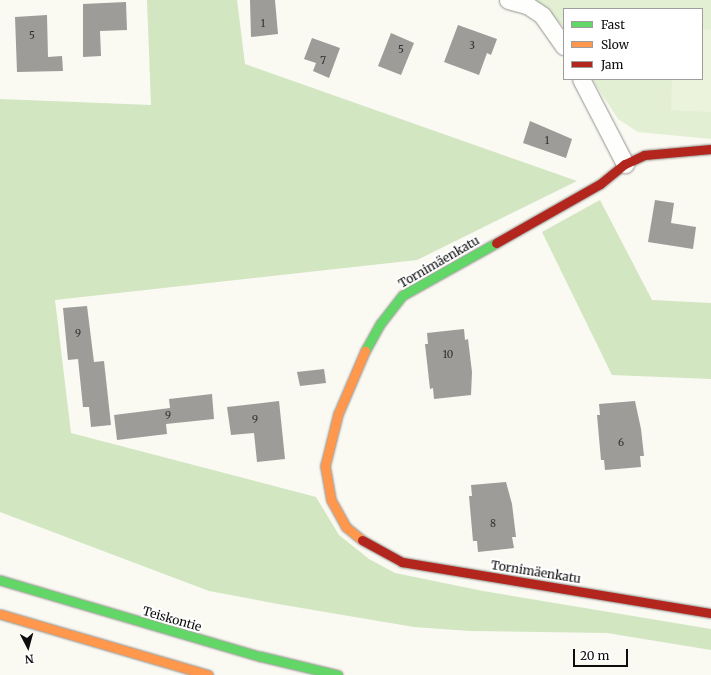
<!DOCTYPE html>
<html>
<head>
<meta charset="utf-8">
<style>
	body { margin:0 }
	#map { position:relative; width:711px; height:675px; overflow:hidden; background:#faf9f2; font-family:Merriweather,serif }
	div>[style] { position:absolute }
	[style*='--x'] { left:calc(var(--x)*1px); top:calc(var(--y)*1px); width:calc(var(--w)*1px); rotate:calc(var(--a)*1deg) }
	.green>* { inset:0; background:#e2efd3 }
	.forest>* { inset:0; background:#d2e6c2 }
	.pitch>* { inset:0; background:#ecf3dd }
	.building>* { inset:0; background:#9d9c98 }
	.roads { filter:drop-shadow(0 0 1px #949390) drop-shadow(0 0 1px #949390) }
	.street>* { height:17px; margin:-8.5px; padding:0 8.5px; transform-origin:8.5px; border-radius:8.5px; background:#fefefd }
	.fast>* { height:9px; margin:-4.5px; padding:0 4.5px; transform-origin:4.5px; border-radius:4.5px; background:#63d668 }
	.slow>* { height:9px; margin:-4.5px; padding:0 4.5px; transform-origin:4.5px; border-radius:4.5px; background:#ff974d }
	.jam>* { height:9px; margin:-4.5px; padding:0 4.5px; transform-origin:4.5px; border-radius:4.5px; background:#b3261e }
	span { translate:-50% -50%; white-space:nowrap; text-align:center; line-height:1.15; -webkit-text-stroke:4px #fff; paint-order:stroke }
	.number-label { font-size:10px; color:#313130 }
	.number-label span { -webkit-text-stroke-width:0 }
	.street-label { font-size:12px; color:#0d0d0d }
	.legend { position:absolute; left:563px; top:8px; width:140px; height:72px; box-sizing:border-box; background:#fff; border:1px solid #9e9e9e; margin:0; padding:5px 7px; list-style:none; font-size:12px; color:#0d0d0d }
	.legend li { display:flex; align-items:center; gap:8px; height:20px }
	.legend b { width:20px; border:1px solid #9e9e9e }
	.north { position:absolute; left:8px; top:627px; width:40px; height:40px; -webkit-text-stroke:3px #fff; paint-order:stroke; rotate:174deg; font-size:11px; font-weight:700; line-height:16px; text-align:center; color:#0d0d0d }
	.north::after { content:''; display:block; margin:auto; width:14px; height:18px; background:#0d0d0d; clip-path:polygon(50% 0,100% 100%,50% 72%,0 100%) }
	.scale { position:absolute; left:573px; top:649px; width:55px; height:18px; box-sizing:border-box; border:2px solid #0d0d0d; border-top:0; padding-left:5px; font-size:12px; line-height:14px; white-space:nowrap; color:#0d0d0d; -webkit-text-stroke:3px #fff; paint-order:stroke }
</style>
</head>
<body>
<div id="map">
	<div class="green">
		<div style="clip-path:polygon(531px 0,711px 0,711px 139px,638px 132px,618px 119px,592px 79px,702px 79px,702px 9px,564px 9px,564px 27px,545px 8px)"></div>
	</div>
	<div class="forest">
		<div style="clip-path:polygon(147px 0,237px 0,245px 64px,577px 181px,417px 260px,55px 300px,71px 433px,316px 497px,339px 535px,369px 559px,395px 573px,483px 591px,711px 629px,711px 650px,607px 633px,470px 631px,414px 627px,278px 604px,209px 591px,0 512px,0 99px,151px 105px)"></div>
		<div style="clip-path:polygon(600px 200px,652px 300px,711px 303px,711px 379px,612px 375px,542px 232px)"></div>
	</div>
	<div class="pitch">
		<div style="clip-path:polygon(702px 29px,711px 30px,711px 112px,671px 110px,672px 79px,702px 79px)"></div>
	</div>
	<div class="building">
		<div style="clip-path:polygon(250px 0,275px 0,278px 34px,251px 37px)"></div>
		<div style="clip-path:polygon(126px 2px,127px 30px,100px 31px,101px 56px,83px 57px,83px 4px)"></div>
		<div style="clip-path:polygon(47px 15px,48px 57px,62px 56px,63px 71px,17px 72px,15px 17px)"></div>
		<div style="clip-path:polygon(458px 25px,497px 39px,491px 55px,487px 53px,479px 75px,444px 62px)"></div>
		<div style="clip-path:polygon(391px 33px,414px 43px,401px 75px,378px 66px)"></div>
		<div style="clip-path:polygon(312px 38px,340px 48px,329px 78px,313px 71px,316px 63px,304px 59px)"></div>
		<div style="clip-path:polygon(530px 121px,572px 139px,566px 158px,523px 143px)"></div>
		<div style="clip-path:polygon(655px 200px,674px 203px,671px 223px,696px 227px,693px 249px,648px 242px)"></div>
		<div style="clip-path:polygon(87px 306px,94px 362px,104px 361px,111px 425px,91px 427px,89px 407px,83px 407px,78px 359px,68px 360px,63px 308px)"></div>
		<div style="clip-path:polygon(464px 329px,465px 340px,468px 339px,472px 372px,471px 395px,434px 399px,433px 388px,430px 389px,425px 344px,428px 344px,427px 333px)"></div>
		<div style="clip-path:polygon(324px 369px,326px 383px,300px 386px,297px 372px)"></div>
		<div style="clip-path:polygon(212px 394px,214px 419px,166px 424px,167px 434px,117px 440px,114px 415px,170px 408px,169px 399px)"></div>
		<div style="clip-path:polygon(279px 401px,285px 459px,257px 462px,254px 433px,231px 435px,227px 407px)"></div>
		<div style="clip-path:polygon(635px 401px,641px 429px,644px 456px,640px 456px,641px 467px,605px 470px,604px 460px,601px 460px,597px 415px,600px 415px,599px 404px)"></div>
		<div style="clip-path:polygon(506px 482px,512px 504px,516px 537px,512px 537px,514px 548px,478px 552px,477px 541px,473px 541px,469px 496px,472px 496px,471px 485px)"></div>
	</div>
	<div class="roads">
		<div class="street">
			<div style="--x:508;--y:0;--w:20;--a:15"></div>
			<div style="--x:527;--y:5;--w:18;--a:34"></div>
			<div style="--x:542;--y:15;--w:38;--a:55"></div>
			<div style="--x:581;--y:79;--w:96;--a:62.6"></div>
		</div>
		<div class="fast">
			<div style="--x:365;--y:351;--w:31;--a:-61"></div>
			<div style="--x:380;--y:324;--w:37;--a:-52"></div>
			<div style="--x:403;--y:295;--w:107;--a:-29.2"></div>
			<div style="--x:0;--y:580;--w:270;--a:16.4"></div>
			<div style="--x:259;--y:656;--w:81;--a:13.5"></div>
		</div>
		<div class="slow">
			<div style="--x:362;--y:540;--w:21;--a:-141"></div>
			<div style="--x:346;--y:527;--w:31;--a:-119"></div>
			<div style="--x:331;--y:500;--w:35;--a:-100"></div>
			<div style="--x:325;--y:466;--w:54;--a:-76"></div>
			<div style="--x:338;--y:414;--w:69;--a:-66.8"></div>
			<div style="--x:0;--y:614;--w:217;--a:16.3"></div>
		</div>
		<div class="jam">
			<div style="--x:496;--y:243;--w:120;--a:-29.6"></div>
			<div style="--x:600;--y:184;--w:32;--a:-39"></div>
			<div style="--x:625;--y:164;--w:21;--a:-25"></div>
			<div style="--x:644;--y:155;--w:67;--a:-5.1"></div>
			<div style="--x:362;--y:540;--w:46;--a:28.8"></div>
			<div style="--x:402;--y:562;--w:313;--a:9.4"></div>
		</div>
	</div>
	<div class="number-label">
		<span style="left:263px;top:24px">1</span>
		<span style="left:32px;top:36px">5</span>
		<span style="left:472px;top:46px">3</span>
		<span style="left:401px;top:50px">5</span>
		<span style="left:323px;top:61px">7</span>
		<span style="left:547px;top:141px">1</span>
		<span style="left:78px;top:334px">9</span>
		<span style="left:448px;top:355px">10</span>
		<span style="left:168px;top:416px">9</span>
		<span style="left:255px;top:420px">9</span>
		<span style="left:621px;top:443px">6</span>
		<span style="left:493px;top:524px">8</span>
	</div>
	<div class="street-label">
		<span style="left:439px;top:262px;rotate:-30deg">Tornimäenkatu</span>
		<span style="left:536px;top:572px;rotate:9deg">Tornimäenkatu</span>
		<span style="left:172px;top:619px;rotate:16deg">Teiskontie</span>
	</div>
	<ul class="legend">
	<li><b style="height:5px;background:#63d668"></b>Fast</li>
	<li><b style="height:5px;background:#ff974d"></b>Slow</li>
	<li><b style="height:5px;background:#b3261e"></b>Jam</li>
	</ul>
	<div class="north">N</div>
	<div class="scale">20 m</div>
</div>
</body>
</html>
